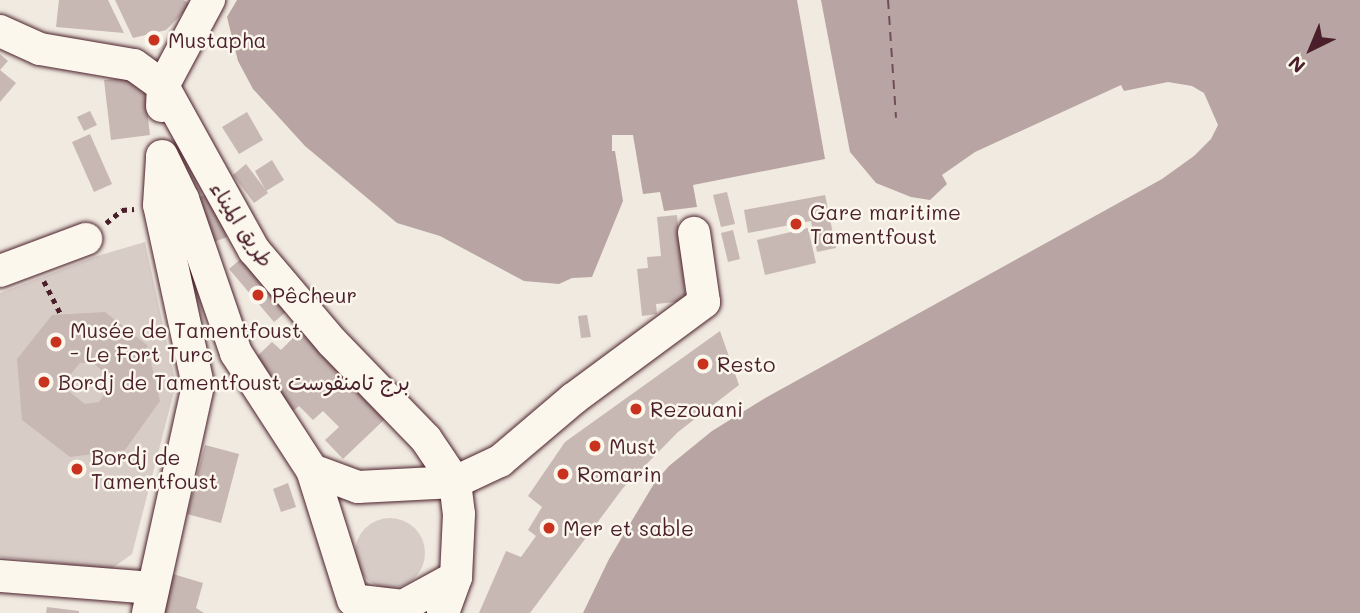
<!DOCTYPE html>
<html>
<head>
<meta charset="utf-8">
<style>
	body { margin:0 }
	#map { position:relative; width:1360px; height:613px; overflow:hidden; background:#f0eae0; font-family:Mali,"Playpen Sans Arabic",sans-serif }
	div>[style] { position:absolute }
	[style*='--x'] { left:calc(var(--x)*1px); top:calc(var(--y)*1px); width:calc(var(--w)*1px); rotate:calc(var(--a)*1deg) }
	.green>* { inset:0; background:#d8ccc6 }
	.round { border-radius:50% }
	.water>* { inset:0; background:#b8a4a2 }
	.ferry>* { height:2px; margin-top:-1px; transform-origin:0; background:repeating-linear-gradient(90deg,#704e55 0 9px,transparent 0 16px) }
	.building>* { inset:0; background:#c8b8b3 }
	.path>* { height:4.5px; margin-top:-2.25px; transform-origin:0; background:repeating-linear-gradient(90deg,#4a1f2b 0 5px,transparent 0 10px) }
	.roads { filter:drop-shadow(0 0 2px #4a1f2b) drop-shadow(0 0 2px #4a1f2b) }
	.minor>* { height:32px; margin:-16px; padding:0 16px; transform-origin:16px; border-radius:16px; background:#fbf7ec }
	.dots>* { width:19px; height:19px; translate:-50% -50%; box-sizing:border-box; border:4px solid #fbf7ec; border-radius:50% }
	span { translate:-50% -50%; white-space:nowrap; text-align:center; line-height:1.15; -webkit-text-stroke:5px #fbf7ec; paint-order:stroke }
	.poi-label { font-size:21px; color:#4a1f2b }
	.left { translate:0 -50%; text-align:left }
	.street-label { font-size:21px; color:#4a1f2b }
	.north { position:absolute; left:1276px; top:14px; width:70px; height:70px; -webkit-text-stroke:5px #fbf7ec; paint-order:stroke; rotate:223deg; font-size:19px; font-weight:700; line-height:28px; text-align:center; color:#4a1f2b }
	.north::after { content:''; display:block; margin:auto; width:24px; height:32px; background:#4a1f2b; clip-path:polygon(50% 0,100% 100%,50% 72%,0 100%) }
</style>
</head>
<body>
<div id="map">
	<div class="green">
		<div style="clip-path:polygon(145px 242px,176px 384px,132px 554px,111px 569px,0 557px,0 293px,94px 257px)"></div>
		<div class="round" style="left:355px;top:518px;width:70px;height:70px"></div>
	</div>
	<div class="water">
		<div style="clip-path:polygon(237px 0,797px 0,825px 159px,693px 185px,697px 207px,664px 211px,660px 192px,643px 194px,633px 135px,612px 135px,612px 151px,615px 151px,623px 201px,592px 277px,572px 278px,559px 284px,524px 281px,440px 236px,397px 223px,305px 146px,253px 89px,238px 61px,227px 17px)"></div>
		<div style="clip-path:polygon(821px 0,1360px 0,1360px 613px,583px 613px,609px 559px,655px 482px,669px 466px,712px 431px,767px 397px,1162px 179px,1194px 156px,1211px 139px,1218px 125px,1204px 93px,1192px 86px,1168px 82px,1124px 91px,1121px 85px,975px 152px,942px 175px,947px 184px,930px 200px,911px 197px,876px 183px,850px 152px)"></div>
	</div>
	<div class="ferry">
		<div style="--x:888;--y:0;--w:118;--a:86.1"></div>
	</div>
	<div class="building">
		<div style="clip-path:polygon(59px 0,108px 0,124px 33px,56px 27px)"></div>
		<div style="clip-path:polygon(115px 0,184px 0,191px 5px,166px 30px,133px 38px)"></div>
		<div style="clip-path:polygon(0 54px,8px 61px,0 70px,16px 83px,0 102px)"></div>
		<div style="clip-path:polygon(143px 76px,150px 135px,111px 140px,104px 80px)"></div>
		<div style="clip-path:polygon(90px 111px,97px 125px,84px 131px,77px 117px)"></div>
		<div style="clip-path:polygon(247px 112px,263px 140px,239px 154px,222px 127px)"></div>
		<div style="clip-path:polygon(90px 134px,112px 184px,94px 192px,72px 142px)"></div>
		<div style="clip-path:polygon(272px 160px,284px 180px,266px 191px,255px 171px)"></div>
		<div style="clip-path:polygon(246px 164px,268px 193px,254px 203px,233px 175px)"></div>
		<div style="clip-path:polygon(727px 192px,735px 224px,721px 227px,713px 195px)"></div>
		<div style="clip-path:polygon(210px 193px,227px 237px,211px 243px,194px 199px)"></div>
		<div style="clip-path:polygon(825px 195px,836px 248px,817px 252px,811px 221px,748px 233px,744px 210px)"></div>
		<div style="clip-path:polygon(677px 215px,686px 301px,656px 304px,657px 314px,642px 316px,637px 269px,648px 268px,647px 257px,661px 256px,657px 217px)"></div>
		<div style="clip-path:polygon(808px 228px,816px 263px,765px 275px,757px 240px)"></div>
		<div style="clip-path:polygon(733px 230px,740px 259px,728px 262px,721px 233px)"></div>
		<div style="clip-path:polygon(242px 258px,287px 311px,274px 322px,229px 269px)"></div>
		<div style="clip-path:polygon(evenodd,105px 312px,147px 345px,160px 401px,125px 450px,70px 457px,22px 420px,17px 359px,52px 315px,105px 312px,80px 363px,93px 363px,106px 374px,109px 388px,99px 402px,85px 404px,70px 392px,69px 376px,80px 363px)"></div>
		<div style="clip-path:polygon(587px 315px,591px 337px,581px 338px,578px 316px)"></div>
		<div style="clip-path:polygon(302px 329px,387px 417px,343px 459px,325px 440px,339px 427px,323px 411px,313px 420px,299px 406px,292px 412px,249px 364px,272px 342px,281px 350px)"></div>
		<div style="clip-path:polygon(720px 331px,739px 385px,678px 432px,623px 488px,530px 613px,479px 613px,506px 551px,521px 557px,536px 536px,528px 530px,542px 507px,528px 496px,565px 442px)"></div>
		<div style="clip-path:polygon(205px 445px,239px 454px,221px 523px,187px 514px)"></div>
		<div style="clip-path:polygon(288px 483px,296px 507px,281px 512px,273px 489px)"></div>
		<div style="clip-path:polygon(173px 574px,203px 583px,196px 608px,204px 613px,162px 613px)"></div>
		<div style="clip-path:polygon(47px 607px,79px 611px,79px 613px,46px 613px)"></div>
	</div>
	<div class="path">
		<div style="--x:106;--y:223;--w:21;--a:-39"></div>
		<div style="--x:122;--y:210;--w:12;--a:-5"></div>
		<div style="--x:44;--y:281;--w:37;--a:63"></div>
	</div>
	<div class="roads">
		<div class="minor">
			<div style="--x:0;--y:31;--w:44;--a:24.2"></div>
			<div style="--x:40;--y:49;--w:95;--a:9.7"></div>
			<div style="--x:134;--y:65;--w:36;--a:36"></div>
			<div style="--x:163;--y:86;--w:188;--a:61"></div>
			<div style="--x:254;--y:250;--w:121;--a:49.7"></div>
			<div style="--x:332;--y:342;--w:135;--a:45.9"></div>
			<div style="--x:426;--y:439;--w:52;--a:56"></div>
			<div style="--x:455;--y:482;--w:32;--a:83"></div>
			<div style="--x:459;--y:514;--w:63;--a:92.7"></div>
			<div style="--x:456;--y:577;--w:60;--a:151.3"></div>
			<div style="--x:403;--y:606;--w:50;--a:-173.2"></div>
			<div style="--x:353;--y:600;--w:136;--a:-107.5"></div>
			<div style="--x:162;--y:106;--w:20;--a:-87"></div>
			<div style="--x:163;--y:86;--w:98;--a:-61.9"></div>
			<div style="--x:162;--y:156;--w:48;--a:64"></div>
			<div style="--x:183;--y:199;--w:163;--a:71"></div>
			<div style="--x:236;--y:353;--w:140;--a:57"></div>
			<div style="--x:312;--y:470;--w:49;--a:20.3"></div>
			<div style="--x:358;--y:487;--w:97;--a:-3"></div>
			<div style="--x:455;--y:482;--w:50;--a:-25"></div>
			<div style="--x:500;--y:461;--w:96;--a:-40.3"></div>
			<div style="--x:573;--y:399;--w:163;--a:-36.5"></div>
			<div style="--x:704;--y:302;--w:70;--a:-98.2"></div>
			<div style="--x:0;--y:271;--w:92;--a:-20.4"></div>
			<div style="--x:0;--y:576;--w:153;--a:4.5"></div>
			<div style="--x:148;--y:613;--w:233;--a:-77.6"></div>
			<div style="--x:198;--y:385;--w:184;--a:-102.2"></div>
			<div style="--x:159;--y:205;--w:47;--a:-86.3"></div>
			<div style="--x:443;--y:613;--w:38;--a:-70"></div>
		</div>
	</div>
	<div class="dots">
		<div style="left:154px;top:40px;background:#c8321e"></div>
		<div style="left:796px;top:224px;background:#c8321e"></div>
		<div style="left:258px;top:295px;background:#c8321e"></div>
		<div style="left:56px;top:342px;background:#c8321e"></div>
		<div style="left:703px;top:364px;background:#c8321e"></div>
		<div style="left:44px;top:382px;background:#c8321e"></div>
		<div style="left:636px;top:409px;background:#c8321e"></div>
		<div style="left:595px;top:446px;background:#c8321e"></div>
		<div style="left:77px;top:469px;background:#c8321e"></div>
		<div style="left:563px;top:474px;background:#c8321e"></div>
		<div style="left:549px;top:528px;background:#c8321e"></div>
	</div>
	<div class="poi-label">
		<span class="left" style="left:168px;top:40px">Mustapha</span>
		<span class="left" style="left:810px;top:224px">Gare maritime<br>Tamentfoust</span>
		<span class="left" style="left:272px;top:295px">Pêcheur</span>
		<span class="left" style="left:70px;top:342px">Musée de Tamentfoust<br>- Le Fort Turc</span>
		<span class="left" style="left:717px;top:364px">Resto</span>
		<span class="left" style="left:58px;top:382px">Bordj de Tamentfoust برج تامنفوست</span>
		<span class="left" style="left:650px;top:409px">Rezouani</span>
		<span class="left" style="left:609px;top:446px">Must</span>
		<span class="left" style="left:91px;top:469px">Bordj de<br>Tamentfoust</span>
		<span class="left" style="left:577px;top:474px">Romarin</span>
		<span class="left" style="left:563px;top:528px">Mer et sable</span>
	</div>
	<div class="street-label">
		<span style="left:242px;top:224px;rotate:57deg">طريق الميناء</span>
	</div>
	<div class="north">N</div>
</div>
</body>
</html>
